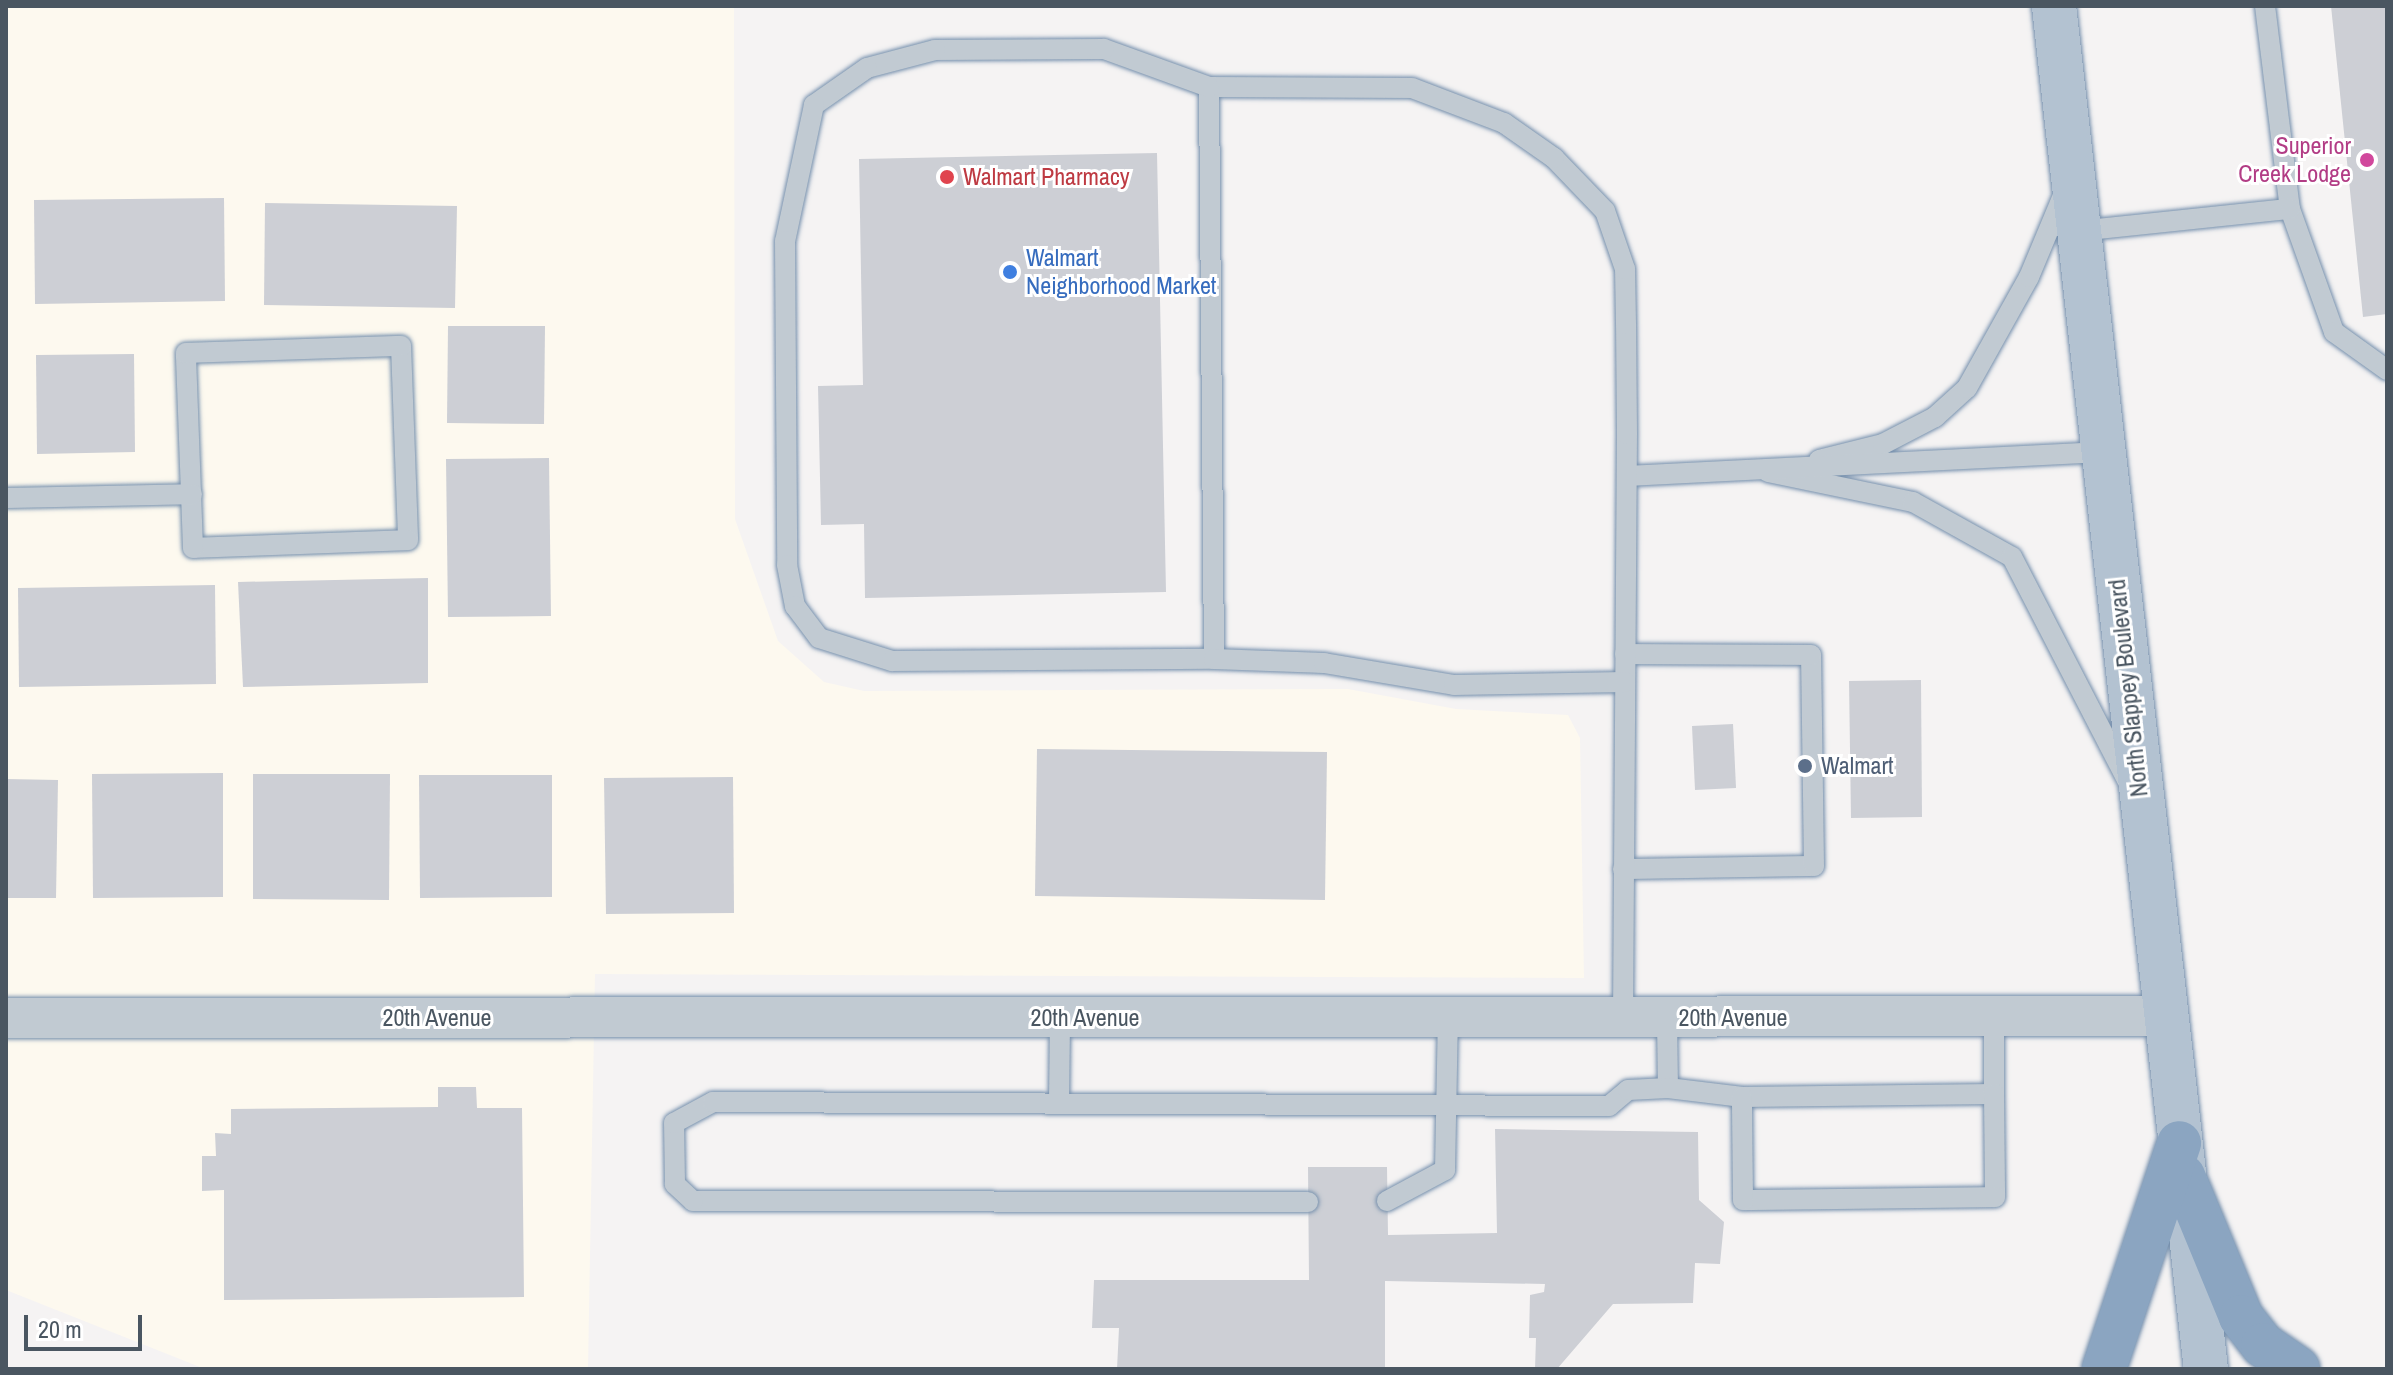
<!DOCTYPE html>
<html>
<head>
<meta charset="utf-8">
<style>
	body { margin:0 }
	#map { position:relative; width:2393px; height:1375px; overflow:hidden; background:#f5f3f3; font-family:"Archivo Narrow",sans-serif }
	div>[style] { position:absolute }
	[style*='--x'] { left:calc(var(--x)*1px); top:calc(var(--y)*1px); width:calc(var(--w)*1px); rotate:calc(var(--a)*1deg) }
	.commercial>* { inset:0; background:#fdf9ef }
	.building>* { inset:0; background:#cdcfd5 }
	.roads { filter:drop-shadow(0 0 2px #7690ad) drop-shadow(0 0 2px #7690ad) }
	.service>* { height:20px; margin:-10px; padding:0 10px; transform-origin:10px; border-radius:10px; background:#c1cad2 }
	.minor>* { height:40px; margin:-20px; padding:0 20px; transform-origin:20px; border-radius:20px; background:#c1cad2 }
	.primary>* { height:44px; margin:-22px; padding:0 22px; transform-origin:22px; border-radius:22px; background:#b3c2d1 }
	.motorway>* { height:44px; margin:-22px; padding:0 22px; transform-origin:22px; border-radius:22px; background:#8ba5c1 }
	.dots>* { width:22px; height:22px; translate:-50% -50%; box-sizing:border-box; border:4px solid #fff; border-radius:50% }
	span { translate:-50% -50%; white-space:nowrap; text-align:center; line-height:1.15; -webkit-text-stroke:6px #fff; paint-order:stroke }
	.hotel-label { font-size:24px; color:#b23c85 }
	.right { translate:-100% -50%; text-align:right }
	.health-label { font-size:24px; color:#be3a42 }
	.left { translate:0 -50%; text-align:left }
	.shop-label { font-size:24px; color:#366cbe }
	.street-label { font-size:24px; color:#4a5661 }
	.service-label { font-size:24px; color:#4e5e75 }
	.frame { position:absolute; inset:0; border:8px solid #4a5661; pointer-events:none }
	.scale { position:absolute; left:24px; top:1315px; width:118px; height:36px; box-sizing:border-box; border:4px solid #4a5661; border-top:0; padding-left:10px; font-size:24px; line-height:28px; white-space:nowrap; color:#4a5661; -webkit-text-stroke:6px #fff; paint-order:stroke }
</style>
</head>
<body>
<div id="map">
	<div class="commercial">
		<div style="clip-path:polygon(6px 6px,734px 6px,735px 519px,778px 641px,824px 682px,864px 691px,1348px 689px,1456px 709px,1568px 715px,1580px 738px,1584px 978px,595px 974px,588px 1369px,205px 1369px,6px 1290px)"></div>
	</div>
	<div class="building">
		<div style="clip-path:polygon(2331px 6px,2387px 6px,2387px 314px,2363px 317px)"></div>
		<div style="clip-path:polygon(1157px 153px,1166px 592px,865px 598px,864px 524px,821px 525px,818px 386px,863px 385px,859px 159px)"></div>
		<div style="clip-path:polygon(224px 198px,225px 301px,35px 304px,34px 200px)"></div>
		<div style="clip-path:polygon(265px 203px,457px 206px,455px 308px,264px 305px)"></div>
		<div style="clip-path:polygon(448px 326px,545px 326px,544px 424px,447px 423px)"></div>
		<div style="clip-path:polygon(134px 354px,135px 452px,37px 454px,36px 355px)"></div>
		<div style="clip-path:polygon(549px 458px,551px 616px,448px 617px,446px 459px)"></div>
		<div style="clip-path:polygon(428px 578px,428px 683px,243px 687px,238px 582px)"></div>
		<div style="clip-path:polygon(215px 585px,216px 684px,19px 687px,18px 588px)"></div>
		<div style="clip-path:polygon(1921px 680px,1922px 817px,1851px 818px,1849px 681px)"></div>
		<div style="clip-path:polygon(1733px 724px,1736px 788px,1695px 790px,1692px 726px)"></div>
		<div style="clip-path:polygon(1037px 749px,1327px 752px,1325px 900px,1035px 896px)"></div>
		<div style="clip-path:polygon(223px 773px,223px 897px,93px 898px,92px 774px)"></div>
		<div style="clip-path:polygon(253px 774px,390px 774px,389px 900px,253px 899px)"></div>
		<div style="clip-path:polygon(419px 775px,552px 775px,552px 897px,420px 898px)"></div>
		<div style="clip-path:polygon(733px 777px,734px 913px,606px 914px,604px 778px)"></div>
		<div style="clip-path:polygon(6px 779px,58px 780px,56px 898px,6px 898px)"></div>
		<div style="clip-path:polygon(438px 1087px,476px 1087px,477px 1108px,522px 1108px,524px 1297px,224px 1300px,224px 1190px,202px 1191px,202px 1156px,216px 1156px,215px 1133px,231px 1134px,231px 1109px,438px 1107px)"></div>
		<div style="clip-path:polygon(1495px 1129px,1698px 1132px,1699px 1200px,1724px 1222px,1720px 1264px,1695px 1263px,1693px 1303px,1613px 1304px,1557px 1369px,1535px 1369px,1536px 1338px,1529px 1338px,1530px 1295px,1544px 1292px,1545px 1284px,1385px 1281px,1385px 1369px,1117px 1369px,1119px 1328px,1092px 1328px,1094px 1280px,1309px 1280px,1308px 1167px,1387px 1167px,1388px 1235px,1497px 1233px)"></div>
	</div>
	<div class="roads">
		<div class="service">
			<div style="--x:2265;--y:6;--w:205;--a:83"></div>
			<div style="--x:2290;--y:209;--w:131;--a:70.3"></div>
			<div style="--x:2334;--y:332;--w:65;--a:35.6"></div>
			<div style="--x:1209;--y:87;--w:572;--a:89.5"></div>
			<div style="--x:2079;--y:231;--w:212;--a:-6"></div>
			<div style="--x:401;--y:346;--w:194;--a:87.9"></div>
			<div style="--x:408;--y:540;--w:215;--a:177.9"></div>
			<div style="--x:193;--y:548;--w:195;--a:-92.1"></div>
			<div style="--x:186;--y:353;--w:215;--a:-1.9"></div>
			<div style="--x:1819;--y:460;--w:66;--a:-14"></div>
			<div style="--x:1883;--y:444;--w:59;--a:-27.4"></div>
			<div style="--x:1935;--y:417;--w:43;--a:-42.2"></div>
			<div style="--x:1967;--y:388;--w:127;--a:-60.8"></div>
			<div style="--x:2029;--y:277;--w:93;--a:-67.3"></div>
			<div style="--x:1768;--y:472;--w:148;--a:11.7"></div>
			<div style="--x:1913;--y:502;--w:113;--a:29.1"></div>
			<div style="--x:2012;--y:557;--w:251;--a:62.7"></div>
			<div style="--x:1627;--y:476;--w:476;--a:-2.9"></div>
			<div style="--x:6;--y:498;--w:186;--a:-1.2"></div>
			<div style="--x:1623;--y:869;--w:191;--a:-0.9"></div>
			<div style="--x:1814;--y:866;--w:211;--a:-90.8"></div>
			<div style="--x:1811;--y:655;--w:186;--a:-179.7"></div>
			<div style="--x:1623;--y:1018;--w:584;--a:-89.61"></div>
			<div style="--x:1627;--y:434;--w:110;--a:-90.5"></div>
			<div style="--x:1626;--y:324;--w:55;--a:-91"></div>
			<div style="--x:1625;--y:269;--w:61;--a:-109"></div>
			<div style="--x:1605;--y:211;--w:74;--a:-133.9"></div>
			<div style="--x:1554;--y:158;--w:61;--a:-145"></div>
			<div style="--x:1504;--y:123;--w:98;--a:-159.2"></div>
			<div style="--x:1412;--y:88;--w:203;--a:-179.7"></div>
			<div style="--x:1209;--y:87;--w:112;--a:-160.1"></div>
			<div style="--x:1104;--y:49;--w:169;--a:179.7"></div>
			<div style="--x:935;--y:50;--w:70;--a:165.2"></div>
			<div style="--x:867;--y:68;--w:65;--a:145.1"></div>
			<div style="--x:814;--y:105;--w:139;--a:102"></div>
			<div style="--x:785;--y:241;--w:324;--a:89.6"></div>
			<div style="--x:787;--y:565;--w:42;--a:79"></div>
			<div style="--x:795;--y:606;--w:40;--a:53"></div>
			<div style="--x:819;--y:638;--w:77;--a:17.5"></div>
			<div style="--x:892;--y:661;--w:322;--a:-0.4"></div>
			<div style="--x:1214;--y:659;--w:110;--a:2.1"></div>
			<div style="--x:1324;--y:663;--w:132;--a:9.6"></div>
			<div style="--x:1454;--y:685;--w:171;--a:-1"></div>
			<div style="--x:1667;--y:1018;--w:70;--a:89.2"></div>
			<div style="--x:1994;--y:1018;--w:76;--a:90"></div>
			<div style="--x:1059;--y:1103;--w:85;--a:-89.3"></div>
			<div style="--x:1387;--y:1201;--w:66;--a:-28.1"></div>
			<div style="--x:1445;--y:1170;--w:153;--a:-88.9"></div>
			<div style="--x:1308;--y:1202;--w:615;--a:-179.91"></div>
			<div style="--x:693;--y:1201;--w:25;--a:-137"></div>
			<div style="--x:675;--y:1184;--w:61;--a:-90.9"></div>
			<div style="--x:674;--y:1123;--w:44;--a:-28.3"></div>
			<div style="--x:713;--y:1102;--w:896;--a:0.26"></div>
			<div style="--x:1609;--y:1106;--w:25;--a:-40"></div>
			<div style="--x:1628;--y:1090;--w:40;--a:-2.9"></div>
			<div style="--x:1668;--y:1088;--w:75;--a:6.9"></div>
			<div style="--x:1742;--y:1097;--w:252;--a:-0.7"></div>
			<div style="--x:1994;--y:1094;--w:103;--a:89.4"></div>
			<div style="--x:1995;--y:1197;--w:252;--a:179.3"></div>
			<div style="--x:1743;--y:1200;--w:103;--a:-90.6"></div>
		</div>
		<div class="minor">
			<div style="--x:6;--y:1018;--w:2158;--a:-0.05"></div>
		</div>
		<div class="primary">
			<div style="--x:2054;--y:6;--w:1371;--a:83.64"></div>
		</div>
		<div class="motorway">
			<div style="--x:2183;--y:1176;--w:152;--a:67.6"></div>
			<div style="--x:2241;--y:1317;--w:36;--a:52"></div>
			<div style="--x:2263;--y:1345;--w:42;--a:34.4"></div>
			<div style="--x:2104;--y:1369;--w:238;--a:-71.6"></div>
		</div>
	</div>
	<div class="dots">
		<div style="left:2367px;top:160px;background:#d1479c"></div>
		<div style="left:947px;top:177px;background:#e0444e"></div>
		<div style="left:1010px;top:272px;background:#3f7fe0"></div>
		<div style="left:1805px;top:766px;background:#5c6f8a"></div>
	</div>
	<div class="hotel-label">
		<span class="right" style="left:2351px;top:160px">Superior<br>Creek Lodge</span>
	</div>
	<div class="health-label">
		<span class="left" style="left:963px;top:177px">Walmart Pharmacy</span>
	</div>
	<div class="shop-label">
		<span class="left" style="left:1026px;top:272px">Walmart<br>Neighborhood Market</span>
	</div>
	<div class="street-label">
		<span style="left:2128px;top:688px;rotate:-96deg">North Slappey Boulevard</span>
		<span style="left:437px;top:1018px">20th Avenue</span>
		<span style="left:1085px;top:1018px">20th Avenue</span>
		<span style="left:1733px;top:1018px">20th Avenue</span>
	</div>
	<div class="service-label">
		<span class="left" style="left:1821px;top:766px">Walmart</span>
	</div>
	<div class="frame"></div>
	<div class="scale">20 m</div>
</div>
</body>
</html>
